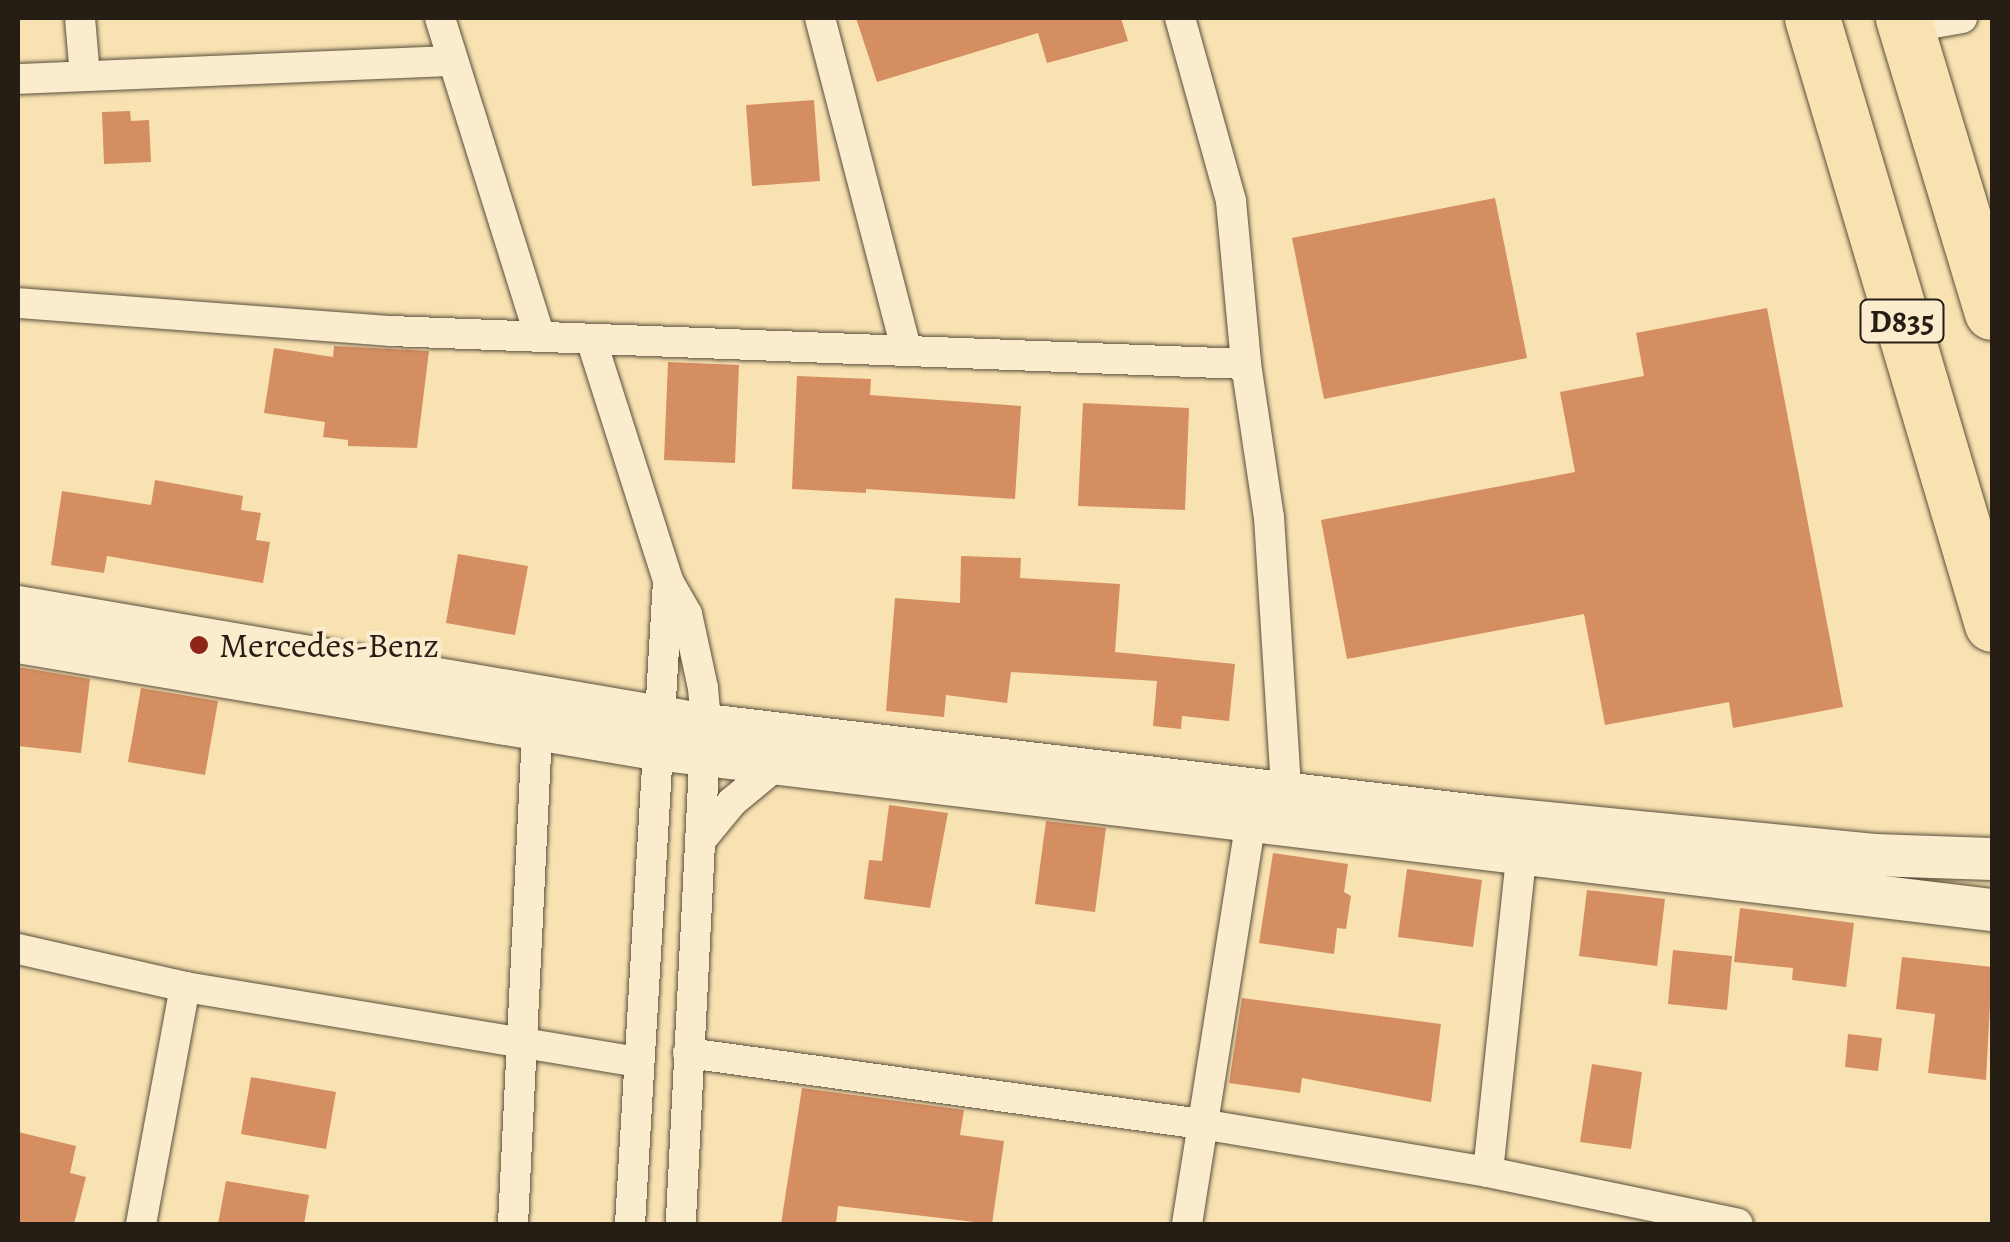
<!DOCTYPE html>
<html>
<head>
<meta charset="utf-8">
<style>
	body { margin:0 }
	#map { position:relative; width:2010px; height:1242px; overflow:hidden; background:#f8e2b2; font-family:Alegreya,serif }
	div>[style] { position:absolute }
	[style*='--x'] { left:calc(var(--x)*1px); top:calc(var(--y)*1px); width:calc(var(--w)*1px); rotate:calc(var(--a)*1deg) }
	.building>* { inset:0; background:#d58d62 }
	.roads { filter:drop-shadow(0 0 2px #5a4f3c) drop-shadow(0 0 2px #5a4f3c) }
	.street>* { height:30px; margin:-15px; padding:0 15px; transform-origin:15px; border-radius:15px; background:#faeccd }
	.secondary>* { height:42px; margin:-21px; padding:0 21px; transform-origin:21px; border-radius:21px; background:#faeccd }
	.highway>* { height:55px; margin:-27.5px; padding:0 27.5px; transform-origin:27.5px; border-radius:27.5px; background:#f8e2b2 }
	.dots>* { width:28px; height:28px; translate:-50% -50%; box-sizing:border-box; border:5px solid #faeccd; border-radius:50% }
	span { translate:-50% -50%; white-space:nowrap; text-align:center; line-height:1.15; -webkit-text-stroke:8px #faeccd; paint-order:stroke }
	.shield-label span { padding:2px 8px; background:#faeccd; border:2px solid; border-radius:8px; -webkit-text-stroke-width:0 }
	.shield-label { font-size:32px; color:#261e14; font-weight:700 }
	.poi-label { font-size:35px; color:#261e14 }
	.left { translate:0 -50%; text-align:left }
	.frame { position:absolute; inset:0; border:20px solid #261e14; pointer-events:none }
</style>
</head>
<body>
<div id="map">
	<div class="building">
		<div style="clip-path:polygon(856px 18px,1121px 18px,1128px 41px,1047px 63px,1038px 33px,877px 82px)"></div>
		<div style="clip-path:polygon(814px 100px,820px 181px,752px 186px,746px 105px)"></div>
		<div style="clip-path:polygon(130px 111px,131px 121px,149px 120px,151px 162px,104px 164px,102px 112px)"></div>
		<div style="clip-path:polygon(1495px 198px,1527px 358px,1324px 399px,1292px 238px)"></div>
		<div style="clip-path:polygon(1767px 308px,1843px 707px,1733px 728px,1729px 702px,1605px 725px,1584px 614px,1347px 659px,1321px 520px,1575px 472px,1560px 392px,1644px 376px,1636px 333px)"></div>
		<div style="clip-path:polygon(334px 346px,429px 351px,417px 448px,348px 446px,348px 440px,323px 437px,325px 422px,264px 413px,274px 348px,333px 357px)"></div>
		<div style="clip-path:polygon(668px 362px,739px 365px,735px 463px,664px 460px)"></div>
		<div style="clip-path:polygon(797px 376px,871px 379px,870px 395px,1021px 406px,1015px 499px,866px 489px,866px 493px,792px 489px)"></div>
		<div style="clip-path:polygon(1083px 403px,1189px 408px,1185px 510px,1078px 506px)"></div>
		<div style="clip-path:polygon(155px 480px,243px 496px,241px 510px,261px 513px,256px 540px,270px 542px,263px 583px,107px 556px,104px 573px,51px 565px,62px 491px,151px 505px)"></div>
		<div style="clip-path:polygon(458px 554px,528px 566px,515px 635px,446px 623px)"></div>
		<div style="clip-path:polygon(961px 556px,1021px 558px,1020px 578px,1120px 584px,1115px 652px,1235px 664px,1229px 721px,1182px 716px,1181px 729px,1153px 726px,1157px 681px,1011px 672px,1007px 703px,946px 695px,944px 717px,886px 711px,895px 598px,960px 603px)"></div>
		<div style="clip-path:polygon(18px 667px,90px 679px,81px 753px,18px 746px)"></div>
		<div style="clip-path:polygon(141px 688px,218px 701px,205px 775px,128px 762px)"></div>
		<div style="clip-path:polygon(889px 805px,948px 813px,930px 908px,864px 899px,869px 860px,882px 861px)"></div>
		<div style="clip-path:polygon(1046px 821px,1106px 828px,1095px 912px,1035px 904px)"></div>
		<div style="clip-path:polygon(1273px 853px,1348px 864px,1344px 892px,1351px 896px,1346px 929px,1337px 928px,1334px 954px,1259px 943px)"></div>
		<div style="clip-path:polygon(1407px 869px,1482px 880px,1473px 947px,1398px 937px)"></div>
		<div style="clip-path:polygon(1587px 890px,1665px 899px,1657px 966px,1579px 956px)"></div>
		<div style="clip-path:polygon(1740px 908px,1854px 923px,1846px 987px,1792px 980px,1793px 968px,1734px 962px)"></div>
		<div style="clip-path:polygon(1673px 950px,1732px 956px,1727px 1010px,1668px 1004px)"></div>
		<div style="clip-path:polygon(1902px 957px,1992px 967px,1986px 1080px,1928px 1073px,1935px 1014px,1896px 1009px)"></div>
		<div style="clip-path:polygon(1242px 998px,1441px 1024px,1431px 1102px,1302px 1078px,1300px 1093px,1229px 1083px)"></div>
		<div style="clip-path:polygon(1848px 1034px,1882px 1038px,1878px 1071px,1845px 1067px)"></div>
		<div style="clip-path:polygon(1592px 1064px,1642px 1072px,1631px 1149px,1580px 1142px)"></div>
		<div style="clip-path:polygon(251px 1077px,336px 1092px,326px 1149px,241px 1134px)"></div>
		<div style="clip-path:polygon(802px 1088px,964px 1110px,960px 1135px,1004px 1141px,992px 1224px,838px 1206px,836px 1224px,781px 1224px)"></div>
		<div style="clip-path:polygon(18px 1132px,76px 1146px,70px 1173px,86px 1177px,74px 1224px,18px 1224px)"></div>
		<div style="clip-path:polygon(226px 1181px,309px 1195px,304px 1224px,218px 1224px)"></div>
	</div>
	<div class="roads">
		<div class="street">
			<div style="--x:80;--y:18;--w:58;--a:85.1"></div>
			<div style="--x:440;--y:18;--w:334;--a:72.6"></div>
			<div style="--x:820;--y:18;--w:344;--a:75.4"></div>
			<div style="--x:1180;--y:18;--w:190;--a:74.4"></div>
			<div style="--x:1231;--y:201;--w:164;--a:84.7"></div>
			<div style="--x:1246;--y:364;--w:155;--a:81.5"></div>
			<div style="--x:1269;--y:517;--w:274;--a:86.4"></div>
			<div style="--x:1906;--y:28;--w:57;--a:-10.1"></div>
			<div style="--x:18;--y:79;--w:435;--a:-2.4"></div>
			<div style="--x:18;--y:303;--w:373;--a:4.3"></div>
			<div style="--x:390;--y:331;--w:857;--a:2.21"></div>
			<div style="--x:591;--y:339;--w:254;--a:72.3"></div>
			<div style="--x:668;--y:581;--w:38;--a:60"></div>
			<div style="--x:687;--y:614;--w:76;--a:77.8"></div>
			<div style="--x:703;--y:688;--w:37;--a:85"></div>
			<div style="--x:706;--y:725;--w:500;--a:92.9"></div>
			<div style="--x:700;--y:841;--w:50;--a:-50.6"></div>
			<div style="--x:732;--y:802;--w:60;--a:-39.6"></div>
			<div style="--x:18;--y:949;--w:171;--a:12.8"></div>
			<div style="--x:185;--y:987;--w:458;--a:9.4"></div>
			<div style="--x:688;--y:1053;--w:518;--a:7.88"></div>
			<div style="--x:1201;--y:1124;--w:291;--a:9.5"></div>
			<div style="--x:1488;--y:1172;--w:255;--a:11.7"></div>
			<div style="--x:1488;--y:1172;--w:323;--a:-84"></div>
			<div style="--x:141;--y:1224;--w:241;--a:-79.5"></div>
			<div style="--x:513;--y:1224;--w:495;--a:-87.2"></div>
			<div style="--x:630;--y:1224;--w:644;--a:-86.62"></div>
			<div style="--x:1187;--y:1224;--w:409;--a:-81"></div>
		</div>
		<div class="secondary">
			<div style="--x:18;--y:607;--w:698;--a:9.73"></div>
			<div style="--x:706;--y:725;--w:786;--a:6.72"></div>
			<div style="--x:1487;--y:817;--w:389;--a:5.6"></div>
			<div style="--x:1874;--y:855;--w:118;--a:1.9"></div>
			<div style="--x:18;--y:642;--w:646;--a:9.54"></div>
			<div style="--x:655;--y:749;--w:1347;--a:6.87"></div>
		</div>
		<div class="highway">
			<div style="--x:1812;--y:18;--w:632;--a:73.46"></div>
			<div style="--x:1903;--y:18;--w:307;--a:73.2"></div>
		</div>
	</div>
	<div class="dots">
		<div style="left:199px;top:645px;background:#8f2418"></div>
	</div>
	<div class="shield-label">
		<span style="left:1902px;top:321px">D835</span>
	</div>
	<div class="poi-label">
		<span class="left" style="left:219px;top:645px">Mercedes-Benz</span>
	</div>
	<div class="frame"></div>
</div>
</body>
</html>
